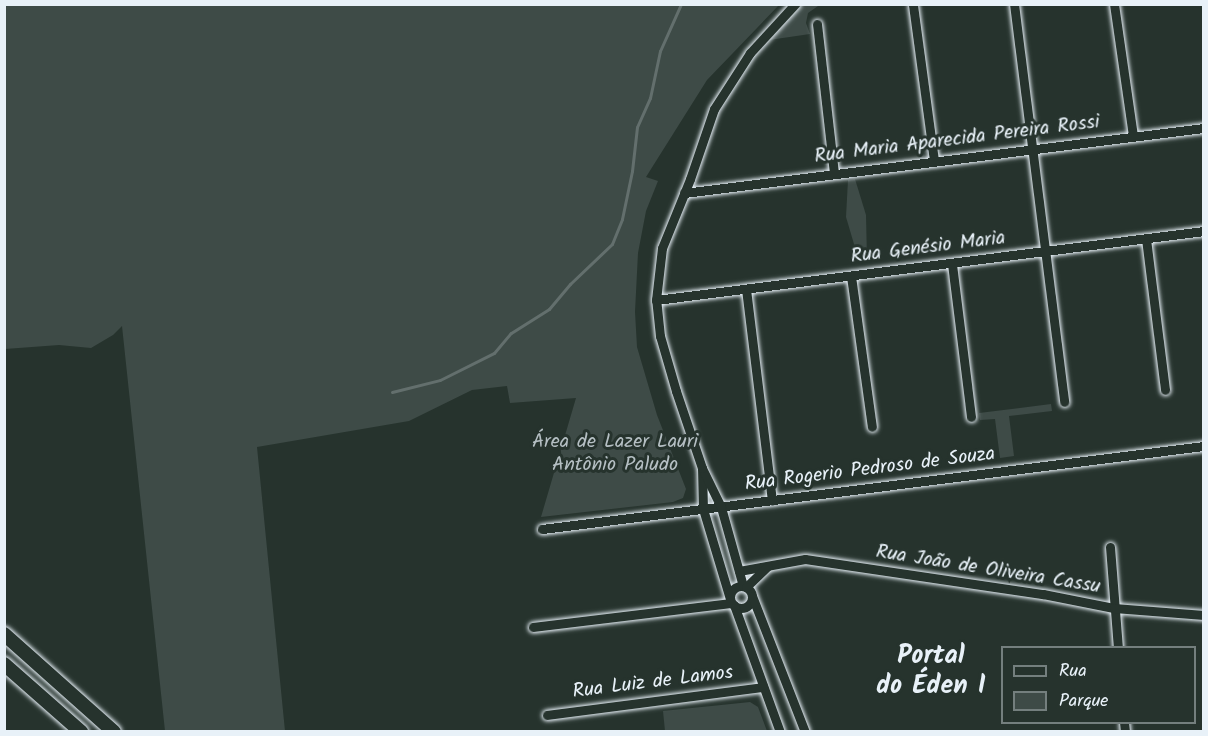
<!DOCTYPE html>
<html>
<head>
<meta charset="utf-8">
<style>
	body { margin:0 }
	#map { position:relative; width:1208px; height:736px; overflow:hidden; background:#26332d; font-family:Kalam,sans-serif }
	div>[style] { position:absolute }
	[style*='--x'] { left:calc(var(--x)*1px); top:calc(var(--y)*1px); width:calc(var(--w)*1px); rotate:calc(var(--a)*1deg) }
	.green>* { inset:0; background:#3e4b47 }
	.stream>* { height:3px; margin:-1.5px; padding:0 1.5px; transform-origin:1.5px; border-radius:1.5px; background:#636f6d }
	.roads { filter:drop-shadow(0 0 2px #e8f1f8) drop-shadow(0 0 2px #e8f1f8) }
	.street>* { height:9px; margin:-4.5px; padding:0 4.5px; transform-origin:4.5px; border-radius:4.5px; background:#26332d }
	.street>.ring { margin:-4.5px; padding:0; box-sizing:content-box; background:none; border:9px solid #26332d; border-radius:50% }
	.secondary>* { height:14px; margin:-7px; padding:0 7px; transform-origin:7px; border-radius:7px; background:#26332d }
	span { translate:-50% -50%; white-space:nowrap; text-align:center; line-height:1.15; -webkit-text-stroke:6px #26332d; paint-order:stroke }
	.street-label { font-size:20px; color:#e8f1f8 }
	.park-label { font-size:20px; color:#b5bfc3 }
	.district-label { font-size:26px; color:#e8f1f8; font-weight:700 }
	.frame { position:absolute; inset:0; border:6px solid #e8f1f8; pointer-events:none }
	.legend { position:absolute; left:1001px; top:646px; width:195px; height:78px; box-sizing:border-box; background:#26332d; border:2px solid #747f7e; margin:0; padding:8px 10px; list-style:none; font-size:18px; color:#e8f1f8 }
	.legend li { display:flex; align-items:center; gap:12px; height:30px }
	.legend b { width:30px; border:2px solid #747f7e }
</style>
</head>
<body>
<div id="map">
	<div class="green">
		<div style="clip-path:polygon(5px 4px,779px 5px,707px 80px,646px 177px,658px 181px,646px 211px,638px 253px,635px 312px,637px 347px,657px 415px,686px 489px,683px 498px,673px 502px,541px 517px,576px 398px,510px 403px,507px 386px,472px 390px,409px 421px,257px 447px,285px 731px,165px 731px,122px 326px,113px 335px,91px 348px,59px 345px,5px 349px)"></div>
		<div style="clip-path:polygon(802px 5px,830px 5px,818px 6px,808px 13px,806px 23px,810px 34px,769px 40px)"></div>
		<div style="clip-path:polygon(855px 179px,866px 215px,867px 260px,859px 261px,846px 217px,848px 180px)"></div>
		<div style="clip-path:polygon(1051px 404px,1052px 411px,1009px 416px,1014px 456px,1000px 458px,995px 419px,980px 420px,979px 413px)"></div>
		<div style="clip-path:polygon(750px 702px,758px 707px,767px 731px,665px 731px,663px 711px)"></div>
	</div>
	<div class="stream">
		<div style="--x:392;--y:392;--w:49;--a:-14"></div>
		<div style="--x:440;--y:380;--w:60;--a:-26.6"></div>
		<div style="--x:494;--y:353;--w:26;--a:-50"></div>
		<div style="--x:511;--y:333;--w:45;--a:-32.3"></div>
		<div style="--x:549;--y:309;--w:33;--a:-50"></div>
		<div style="--x:570;--y:284;--w:58;--a:-43.6"></div>
		<div style="--x:612;--y:244;--w:27;--a:-68"></div>
		<div style="--x:622;--y:219;--w:49;--a:-78.2"></div>
		<div style="--x:632;--y:171;--w:44;--a:-83.5"></div>
		<div style="--x:637;--y:127;--w:32;--a:-66"></div>
		<div style="--x:650;--y:98;--w:48;--a:-78"></div>
		<div style="--x:660;--y:51;--w:51;--a:-65.9"></div>
	</div>
	<div class="roads">
		<div class="street">
			<div style="--x:1014;--y:4;--w:401;--a:82.8"></div>
			<div style="--x:1114;--y:4;--w:133;--a:81.8"></div>
			<div style="--x:913;--y:5;--w:157;--a:82.3"></div>
			<div style="--x:817;--y:24;--w:150;--a:83.5"></div>
			<div style="--x:684;--y:193;--w:524;--a:-7.13"></div>
			<div style="--x:1146;--y:239;--w:152;--a:82.8"></div>
			<div style="--x:952;--y:264;--w:154;--a:82.9"></div>
			<div style="--x:851;--y:276;--w:152;--a:82.1"></div>
			<div style="--x:746;--y:289;--w:213;--a:83"></div>
			<div style="--x:656;--y:300;--w:552;--a:-7.18"></div>
			<div style="--x:702;--y:468;--w:41;--a:88.6"></div>
			<div style="--x:703;--y:509;--w:94;--a:73.3"></div>
			<div style="--x:542;--y:529;--w:667;--a:-7.15"></div>
			<div style="--x:1110;--y:547;--w:101;--a:85.5"></div>
			<div style="--x:739;--y:571;--w:67;--a:-10.3"></div>
			<div style="--x:805;--y:559;--w:241;--a:8.4"></div>
			<div style="--x:1043;--y:594;--w:72;--a:11.2"></div>
			<div style="--x:1114;--y:608;--w:90;--a:4.4"></div>
			<div class="ring" style="left:730px;top:586px;width:13px;height:13px"></div>
			<div style="--x:743;--y:586;--w:82;--a:-105.6"></div>
			<div style="--x:721;--y:507;--w:43;--a:-116"></div>
			<div style="--x:702;--y:468;--w:81;--a:-108.7"></div>
			<div style="--x:676;--y:391;--w:57;--a:-106.2"></div>
			<div style="--x:660;--y:336;--w:36;--a:-96"></div>
			<div style="--x:656;--y:300;--w:52;--a:-83.4"></div>
			<div style="--x:662;--y:248;--w:74;--a:-67.9"></div>
			<div style="--x:690;--y:179;--w:74;--a:-71.1"></div>
			<div style="--x:714;--y:109;--w:67;--a:-57.3"></div>
			<div style="--x:750;--y:53;--w:67;--a:-47.4"></div>
			<div style="--x:746;--y:587;--w:30;--a:-44"></div>
			<div style="--x:752;--y:596;--w:146;--a:68.7"></div>
			<div style="--x:734;--y:605;--w:135;--a:70.1"></div>
			<div style="--x:533;--y:627;--w:199;--a:-6.9"></div>
			<div style="--x:547;--y:715;--w:218;--a:-7.4"></div>
			<div style="--x:1124;--y:722;--w:10;--a:84"></div>
		</div>
		<div class="secondary">
			<div style="--x:4;--y:634;--w:147;--a:41.7"></div>
			<div style="--x:4;--y:664;--w:103;--a:41.4"></div>
		</div>
	</div>
	<div class="street-label">
		<span style="left:957px;top:140px;rotate:-7deg">Rua Maria Aparecida Pereira Rossi</span>
		<span style="left:928px;top:248px;rotate:-7deg">Rua Genésio Maria</span>
		<span style="left:870px;top:470px;rotate:-7deg">Rua Rogerio Pedroso de Souza</span>
		<span style="left:988px;top:570px;rotate:9deg">Rua João de Oliveira Cassu</span>
		<span style="left:653px;top:683px;rotate:-7deg">Rua Luiz de Lamos</span>
	</div>
	<div class="park-label">
		<span style="left:615px;top:454px">Área de Lazer Lauri<br>Antônio Paludo</span>
	</div>
	<div class="district-label">
		<span style="left:931px;top:672px">Portal<br>do Éden I</span>
	</div>
	<div class="frame"></div>
	<ul class="legend">
	<li><b style="height:8px;background:#26332d"></b>Rua</li>
	<li><b style="height:16px;background:#3e4b47"></b>Parque</li>
	</ul>
</div>
</body>
</html>
